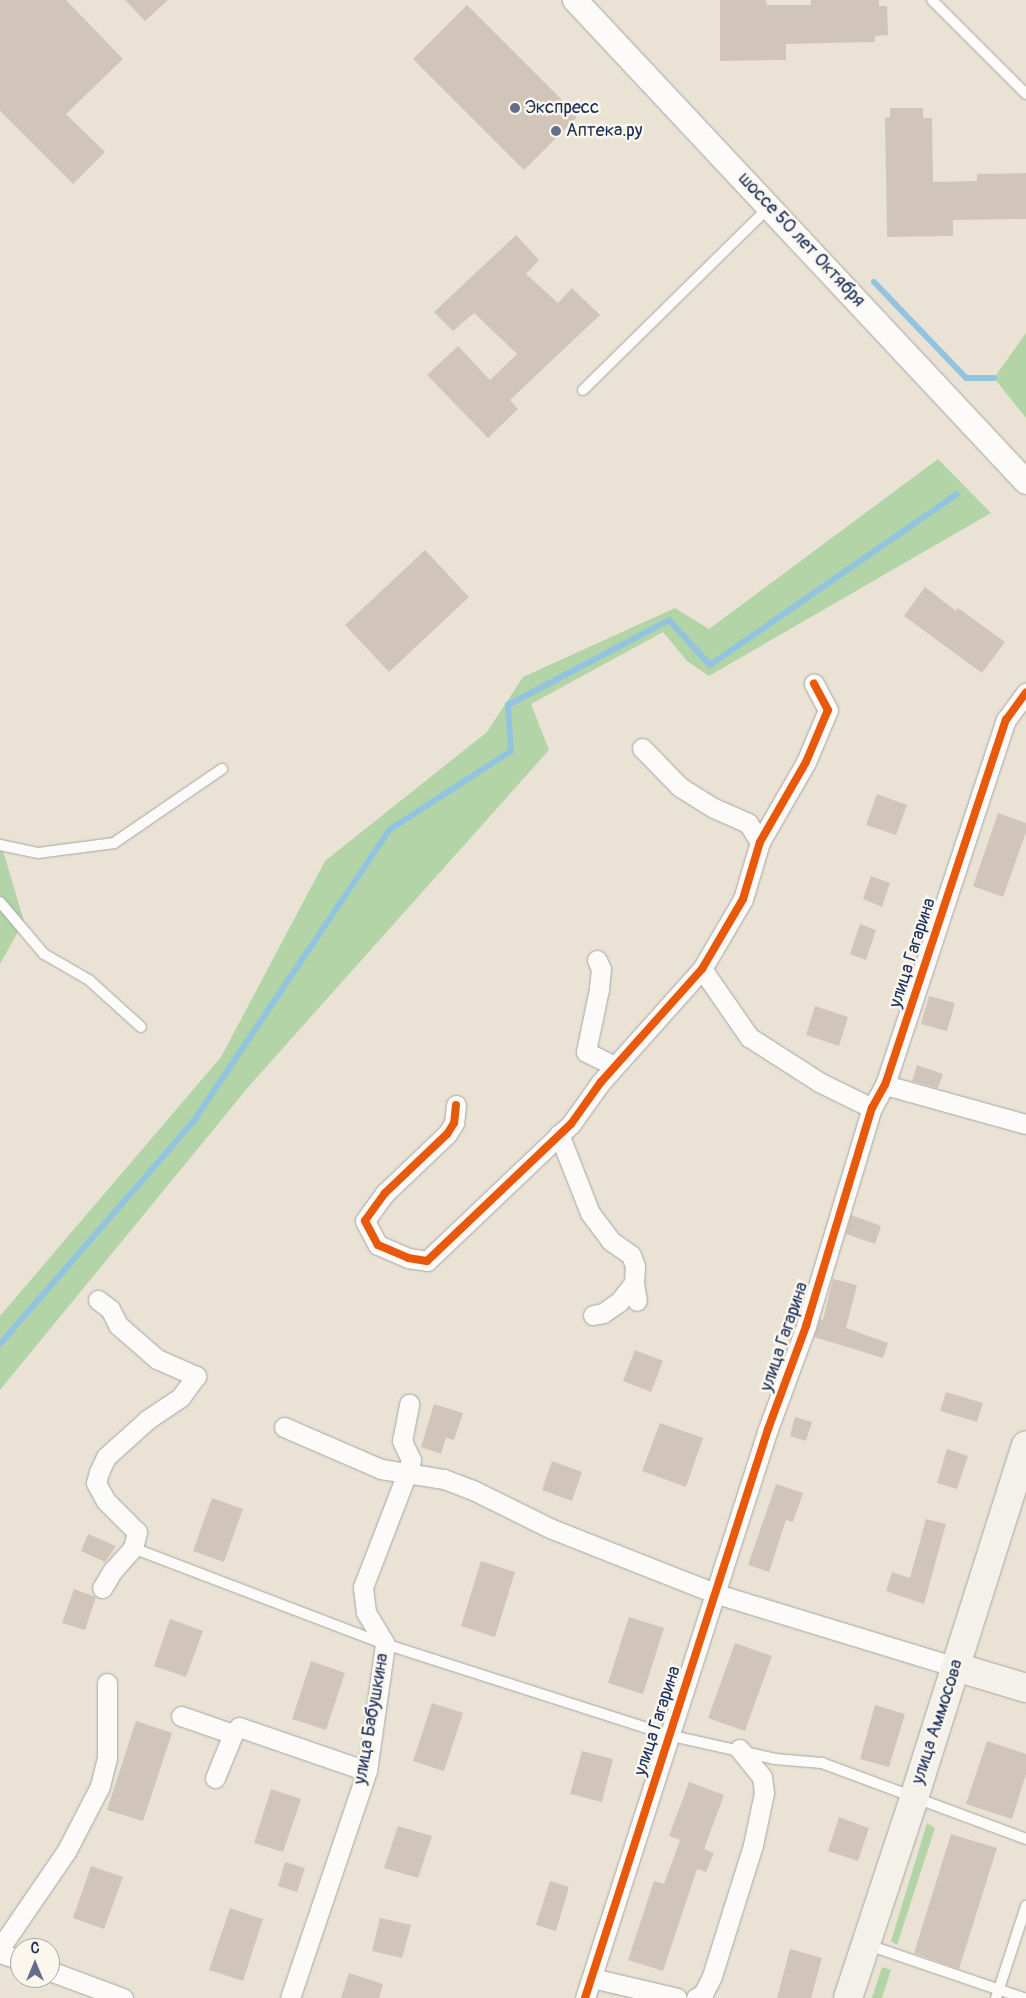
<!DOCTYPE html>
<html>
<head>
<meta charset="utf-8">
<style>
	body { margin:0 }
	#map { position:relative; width:1026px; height:1998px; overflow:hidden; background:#eae3d5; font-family:Pangolin,sans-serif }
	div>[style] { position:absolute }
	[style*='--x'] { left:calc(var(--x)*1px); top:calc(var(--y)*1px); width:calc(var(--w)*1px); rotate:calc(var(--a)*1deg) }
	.green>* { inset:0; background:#b2d4a7 }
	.stream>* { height:6px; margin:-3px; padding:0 3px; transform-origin:3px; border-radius:3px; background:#92c4e0 }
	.building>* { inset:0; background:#d1c5ba }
	.roads { filter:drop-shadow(0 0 1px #a7a5a4) drop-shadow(0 0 1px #a7a5a4) }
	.service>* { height:10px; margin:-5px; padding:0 5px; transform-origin:5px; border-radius:5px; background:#fcfbf9 }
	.minor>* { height:19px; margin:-9.5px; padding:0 9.5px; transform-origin:9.5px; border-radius:9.5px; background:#fcfbf9 }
	.tertiary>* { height:24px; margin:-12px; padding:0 12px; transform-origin:12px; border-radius:12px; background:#fcfbf9 }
	.secondary>* { height:28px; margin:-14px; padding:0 14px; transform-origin:14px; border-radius:14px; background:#f4f1ea }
	.cycleway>* { height:8px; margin:-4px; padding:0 4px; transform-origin:4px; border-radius:4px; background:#e8590c }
	.dots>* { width:14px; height:14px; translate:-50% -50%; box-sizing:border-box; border:2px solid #fbf7ec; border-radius:50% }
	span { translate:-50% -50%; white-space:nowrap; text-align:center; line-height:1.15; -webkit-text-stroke:5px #fbf7ec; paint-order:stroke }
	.poi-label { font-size:18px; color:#1b2f5e }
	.left { translate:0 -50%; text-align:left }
	.street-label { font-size:18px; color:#1b2f5e }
	.north { position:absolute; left:10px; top:1938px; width:50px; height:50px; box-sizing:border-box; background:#fbf7ec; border:1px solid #a1a7b3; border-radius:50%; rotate:0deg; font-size:14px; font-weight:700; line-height:20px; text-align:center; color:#1b2f5e }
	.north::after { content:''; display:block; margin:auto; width:18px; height:22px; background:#636e88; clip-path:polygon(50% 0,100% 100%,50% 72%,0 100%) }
</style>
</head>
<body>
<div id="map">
	<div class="green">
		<div style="clip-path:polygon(1026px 333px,1026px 418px,994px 378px)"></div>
		<div style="clip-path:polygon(938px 459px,991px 513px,709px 676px,687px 661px,663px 632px,531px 704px,549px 750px,250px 1085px,0 1390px,0 1316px,221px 1057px,325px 861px,487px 732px,523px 677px,675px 608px,709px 629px)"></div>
		<div style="clip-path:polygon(0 841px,24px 921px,0 964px)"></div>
		<div style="clip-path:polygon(927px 1823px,935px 1828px,897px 1945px,891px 1941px)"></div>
		<div style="clip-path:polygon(882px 1967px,891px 1970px,882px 1998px,872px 1998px)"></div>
	</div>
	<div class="stream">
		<div style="--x:874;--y:282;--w:133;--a:46.2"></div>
		<div style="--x:966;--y:378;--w:28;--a:0"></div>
		<div style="--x:0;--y:1344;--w:294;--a:-49"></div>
		<div style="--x:193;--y:1122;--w:352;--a:-56.1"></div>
		<div style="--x:389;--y:830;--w:145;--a:-32.9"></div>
		<div style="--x:511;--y:751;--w:46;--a:-93.7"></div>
		<div style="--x:508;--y:705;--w:182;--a:-27.8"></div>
		<div style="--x:669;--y:620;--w:61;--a:47.7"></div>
		<div style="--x:710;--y:665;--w:300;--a:-34.7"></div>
	</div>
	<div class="building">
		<div style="clip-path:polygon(0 0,66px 0,123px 59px,66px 114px,105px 152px,73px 184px,0 111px)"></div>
		<div style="clip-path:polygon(125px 0,168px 0,145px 21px)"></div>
		<div style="clip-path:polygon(720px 0,766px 0,767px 5px,811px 5px,811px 0,879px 0,879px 6px,887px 6px,888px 35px,875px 36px,875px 42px,786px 44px,786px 60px,720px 61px)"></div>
		<div style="clip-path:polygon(467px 5px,578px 116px,524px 170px,413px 59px)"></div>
		<div style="clip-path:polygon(890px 108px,923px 108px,923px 118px,932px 118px,933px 182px,977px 181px,977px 174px,1026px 173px,1026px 219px,953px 220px,953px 236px,887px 237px,885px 118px,890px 117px)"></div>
		<div style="clip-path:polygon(516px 235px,539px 260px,526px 274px,558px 303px,572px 288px,600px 315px,510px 400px,518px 409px,488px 438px,427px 375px,458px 346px,490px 380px,517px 354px,474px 313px,453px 331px,434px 312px)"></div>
		<div style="clip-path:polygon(425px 550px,469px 597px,389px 672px,345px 625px)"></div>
		<div style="clip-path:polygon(925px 587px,956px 611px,958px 608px,1005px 642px,982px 673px,904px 616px)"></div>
		<div style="clip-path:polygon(877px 794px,907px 805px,896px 835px,866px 825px)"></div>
		<div style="clip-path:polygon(998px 813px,1026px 823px,1026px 832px,1003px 897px,973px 886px)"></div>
		<div style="clip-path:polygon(871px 876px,890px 883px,882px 907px,863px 899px)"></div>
		<div style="clip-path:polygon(860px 924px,876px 930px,866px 960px,850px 954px)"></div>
		<div style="clip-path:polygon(929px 996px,955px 1003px,947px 1031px,921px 1024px)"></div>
		<div style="clip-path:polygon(815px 1006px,848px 1017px,839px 1046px,806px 1035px)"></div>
		<div style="clip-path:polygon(917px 1065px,943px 1074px,938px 1088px,912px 1081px)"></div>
		<div style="clip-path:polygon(851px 1215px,881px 1226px,875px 1244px,846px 1234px)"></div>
		<div style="clip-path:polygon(833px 1279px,857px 1285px,846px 1328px,888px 1343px,883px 1358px,814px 1337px,820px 1319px,823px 1320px)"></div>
		<div style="clip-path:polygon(635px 1350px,663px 1361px,651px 1392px,623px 1381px)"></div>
		<div style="clip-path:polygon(946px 1392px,983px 1403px,977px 1422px,940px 1411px)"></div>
		<div style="clip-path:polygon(434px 1404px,463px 1413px,454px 1440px,446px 1438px,441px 1454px,421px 1447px)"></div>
		<div style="clip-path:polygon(795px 1417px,812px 1422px,806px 1441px,790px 1436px)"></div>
		<div style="clip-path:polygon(660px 1423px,703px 1438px,686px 1487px,642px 1471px)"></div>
		<div style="clip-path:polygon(947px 1449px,968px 1456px,957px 1489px,937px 1483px)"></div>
		<div style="clip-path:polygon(552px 1461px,582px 1472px,572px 1501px,542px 1490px)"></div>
		<div style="clip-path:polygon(776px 1484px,803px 1493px,793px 1522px,786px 1520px,769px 1572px,748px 1565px)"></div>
		<div style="clip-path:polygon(212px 1498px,243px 1509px,224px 1562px,193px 1551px)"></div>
		<div style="clip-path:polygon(926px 1519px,946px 1524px,924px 1604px,886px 1591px,892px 1572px,910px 1578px)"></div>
		<div style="clip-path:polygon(88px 1534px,116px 1546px,105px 1562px,81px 1551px)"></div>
		<div style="clip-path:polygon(481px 1561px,515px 1572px,495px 1637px,461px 1626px)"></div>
		<div style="clip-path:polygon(74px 1589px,96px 1597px,85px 1630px,62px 1623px)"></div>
		<div style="clip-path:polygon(629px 1617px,664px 1628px,643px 1694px,608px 1683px)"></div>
		<div style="clip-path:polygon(170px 1619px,203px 1631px,186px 1677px,154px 1666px)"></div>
		<div style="clip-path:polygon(735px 1643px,772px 1656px,745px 1731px,708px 1718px)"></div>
		<div style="clip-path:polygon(311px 1661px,345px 1673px,326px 1730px,292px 1719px)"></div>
		<div style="clip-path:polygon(432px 1703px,463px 1713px,444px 1771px,413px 1761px)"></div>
		<div style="clip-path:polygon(875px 1705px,905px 1714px,889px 1767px,860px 1759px)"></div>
		<div style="clip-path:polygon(136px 1721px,172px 1733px,143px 1821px,107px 1810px)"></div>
		<div style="clip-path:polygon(987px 1741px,1026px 1754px,1026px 1774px,1012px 1819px,966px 1804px)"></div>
		<div style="clip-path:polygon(582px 1751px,613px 1759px,602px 1802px,570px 1794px)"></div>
		<div style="clip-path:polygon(689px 1782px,724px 1795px,704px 1849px,714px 1853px,706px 1872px,697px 1869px,663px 1971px,628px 1960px,654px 1881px,664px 1884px,680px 1840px,669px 1836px)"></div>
		<div style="clip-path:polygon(271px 1789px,301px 1799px,283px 1852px,254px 1843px)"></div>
		<div style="clip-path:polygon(839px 1817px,869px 1828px,858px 1861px,828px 1851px)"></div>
		<div style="clip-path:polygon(398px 1826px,432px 1836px,418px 1878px,384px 1868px)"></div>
		<div style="clip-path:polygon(951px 1834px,997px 1848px,959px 1969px,914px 1953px)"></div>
		<div style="clip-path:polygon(285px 1862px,305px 1868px,297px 1892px,278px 1886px)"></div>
		<div style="clip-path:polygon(91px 1866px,123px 1877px,104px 1929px,73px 1918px)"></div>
		<div style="clip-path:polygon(550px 1881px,569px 1887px,556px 1931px,536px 1925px)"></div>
		<div style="clip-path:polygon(230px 1908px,263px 1919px,243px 1981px,209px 1970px)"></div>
		<div style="clip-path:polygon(380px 1918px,411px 1925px,402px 1958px,372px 1951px)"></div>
		<div style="clip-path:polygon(790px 1949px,822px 1958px,811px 1998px,777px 1998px)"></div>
		<div style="clip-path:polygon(349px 1973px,383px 1984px,379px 1998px,341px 1998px)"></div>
	</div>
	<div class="roads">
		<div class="service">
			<div style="--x:932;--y:0;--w:133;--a:45"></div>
			<div style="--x:583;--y:390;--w:261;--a:-44.5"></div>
			<div style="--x:0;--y:845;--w:39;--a:12"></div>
			<div style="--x:38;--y:853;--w:77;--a:-7.5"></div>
			<div style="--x:114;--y:843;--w:131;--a:-34.4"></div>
			<div style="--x:0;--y:902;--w:68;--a:49.8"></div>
			<div style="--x:44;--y:954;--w:52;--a:30"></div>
			<div style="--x:89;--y:980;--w:70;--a:42.1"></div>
			<div style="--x:133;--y:1548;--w:270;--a:20.9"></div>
			<div style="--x:385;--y:1644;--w:297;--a:17.8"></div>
			<div style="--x:668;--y:1735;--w:110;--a:12.6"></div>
			<div style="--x:775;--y:1759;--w:47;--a:4.9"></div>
			<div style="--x:822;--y:1763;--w:218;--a:20.4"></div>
			<div style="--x:868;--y:1945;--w:165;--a:18.8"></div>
			<div style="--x:996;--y:1998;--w:97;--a:-71.9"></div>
		</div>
		<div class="minor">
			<div style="--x:642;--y:748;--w:54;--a:45.7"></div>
			<div style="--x:680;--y:787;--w:40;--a:32"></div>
			<div style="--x:714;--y:808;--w:37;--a:24"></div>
			<div style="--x:748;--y:823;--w:22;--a:58"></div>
			<div style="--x:597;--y:960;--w:10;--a:66"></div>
			<div style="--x:601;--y:969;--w:20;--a:96"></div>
			<div style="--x:599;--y:989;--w:64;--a:101.7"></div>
			<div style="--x:586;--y:1052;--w:32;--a:26"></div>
			<div style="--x:702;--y:969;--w:83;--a:55.3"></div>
			<div style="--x:749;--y:1037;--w:83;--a:32.7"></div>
			<div style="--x:819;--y:1082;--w:59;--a:26.1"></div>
			<div style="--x:885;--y:1085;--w:146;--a:15.5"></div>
			<div style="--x:456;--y:1105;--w:18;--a:96"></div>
			<div style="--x:454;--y:1123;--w:13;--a:122"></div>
			<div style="--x:447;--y:1134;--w:86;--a:136.4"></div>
			<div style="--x:385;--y:1193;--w:34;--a:126"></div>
			<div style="--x:365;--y:1221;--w:27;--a:62"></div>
			<div style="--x:378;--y:1245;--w:33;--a:23"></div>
			<div style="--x:408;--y:1258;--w:19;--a:9"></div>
			<div style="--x:427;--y:1261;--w:199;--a:-43.6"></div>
			<div style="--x:571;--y:1124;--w:52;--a:-54.5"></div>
			<div style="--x:601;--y:1082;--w:152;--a:-48.2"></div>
			<div style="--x:702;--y:969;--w:81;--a:-59.6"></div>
			<div style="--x:743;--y:899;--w:59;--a:-73.4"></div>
			<div style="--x:760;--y:842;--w:92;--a:-60.1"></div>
			<div style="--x:806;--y:762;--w:56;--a:-67.1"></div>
			<div style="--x:828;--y:710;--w:30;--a:-118"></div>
			<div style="--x:559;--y:1134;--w:85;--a:68.6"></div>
			<div style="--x:590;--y:1213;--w:35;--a:53"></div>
			<div style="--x:611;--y:1241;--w:24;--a:35"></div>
			<div style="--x:631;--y:1255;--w:12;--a:70"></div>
			<div style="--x:635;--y:1266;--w:17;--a:93"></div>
			<div style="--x:634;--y:1283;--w:18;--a:81"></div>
			<div style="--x:98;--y:1300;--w:15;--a:37"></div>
			<div style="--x:110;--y:1309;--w:18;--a:63"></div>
			<div style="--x:118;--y:1325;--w:52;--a:41.1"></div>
			<div style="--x:157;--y:1359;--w:43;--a:23.6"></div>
			<div style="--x:196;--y:1376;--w:26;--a:126"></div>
			<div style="--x:181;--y:1397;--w:41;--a:145.9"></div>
			<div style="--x:147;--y:1420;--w:55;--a:137.9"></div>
			<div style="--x:106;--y:1457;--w:17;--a:115"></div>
			<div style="--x:99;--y:1472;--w:11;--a:105"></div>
			<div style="--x:96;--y:1483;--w:21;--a:61"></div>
			<div style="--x:106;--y:1501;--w:44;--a:45"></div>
			<div style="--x:137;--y:1532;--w:16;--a:104"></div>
			<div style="--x:133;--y:1548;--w:30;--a:132"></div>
			<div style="--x:113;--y:1570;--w:21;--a:121"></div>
			<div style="--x:593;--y:1315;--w:10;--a:-11"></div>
			<div style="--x:603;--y:1313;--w:19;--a:-35"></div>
			<div style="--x:619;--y:1302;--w:24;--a:-52"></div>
			<div style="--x:284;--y:1427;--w:106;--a:23.4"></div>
			<div style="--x:381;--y:1469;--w:64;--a:9"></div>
			<div style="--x:444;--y:1479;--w:31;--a:21"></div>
			<div style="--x:473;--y:1490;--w:88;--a:26.3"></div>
			<div style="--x:552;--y:1529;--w:177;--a:21.5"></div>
			<div style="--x:717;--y:1594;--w:250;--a:17"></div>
			<div style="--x:181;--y:1716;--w:55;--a:19.1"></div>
			<div style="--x:233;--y:1734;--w:9;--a:-49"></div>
			<div style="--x:239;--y:1727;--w:135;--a:19"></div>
			<div style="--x:215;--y:1778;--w:48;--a:-67.8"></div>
			<div style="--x:0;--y:1948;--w:119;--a:-55.6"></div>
			<div style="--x:67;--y:1850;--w:72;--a:-62.7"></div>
			<div style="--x:100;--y:1786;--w:29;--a:-76"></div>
			<div style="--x:107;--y:1758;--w:75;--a:-90"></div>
			<div style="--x:0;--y:1953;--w:21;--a:19"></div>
			<div style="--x:50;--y:1971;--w:78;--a:20.3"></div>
			<div style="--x:592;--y:1978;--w:87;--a:13.2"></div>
			<div style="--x:290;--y:1998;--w:240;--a:-71.3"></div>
			<div style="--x:367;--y:1771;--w:128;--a:-81.9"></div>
			<div style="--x:385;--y:1644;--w:37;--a:-121"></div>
			<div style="--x:366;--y:1612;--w:25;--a:-97"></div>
			<div style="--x:363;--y:1587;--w:122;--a:-68.9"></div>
			<div style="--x:407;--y:1473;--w:14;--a:-73"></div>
			<div style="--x:411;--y:1460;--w:21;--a:-115"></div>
			<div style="--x:402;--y:1441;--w:38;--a:-79"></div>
			<div style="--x:585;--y:1998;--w:598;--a:-72.17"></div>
			<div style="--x:768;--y:1429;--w:110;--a:-69.7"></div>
			<div style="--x:806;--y:1326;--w:228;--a:-73.2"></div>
			<div style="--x:872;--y:1108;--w:26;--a:-61"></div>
			<div style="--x:885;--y:1085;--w:385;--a:-71.7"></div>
			<div style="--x:1006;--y:720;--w:34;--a:-54"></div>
			<div style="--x:696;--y:1998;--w:8;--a:-30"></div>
			<div style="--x:703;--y:1994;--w:20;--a:-63"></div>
			<div style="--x:712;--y:1976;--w:137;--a:-72.6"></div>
			<div style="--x:753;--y:1845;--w:53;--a:-78.1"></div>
			<div style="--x:764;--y:1793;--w:16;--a:-97"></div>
			<div style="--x:762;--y:1777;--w:36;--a:-129"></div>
		</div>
		<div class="tertiary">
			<div style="--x:575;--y:0;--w:660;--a:46.9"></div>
		</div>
		<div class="secondary">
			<div style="--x:956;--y:1667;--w:73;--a:16.7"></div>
			<div style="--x:848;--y:1998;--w:211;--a:-71.7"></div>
			<div style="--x:914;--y:1798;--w:370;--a:-72.4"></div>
		</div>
	</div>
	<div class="cycleway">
		<div style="--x:456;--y:1105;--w:18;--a:96"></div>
		<div style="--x:454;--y:1123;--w:13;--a:122"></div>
		<div style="--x:447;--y:1134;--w:86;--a:136.4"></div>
		<div style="--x:385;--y:1193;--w:34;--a:126"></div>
		<div style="--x:365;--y:1221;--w:27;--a:62"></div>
		<div style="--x:378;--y:1245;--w:33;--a:23"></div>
		<div style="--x:408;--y:1258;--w:19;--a:9"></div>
		<div style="--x:427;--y:1261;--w:199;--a:-43.6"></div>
		<div style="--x:571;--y:1124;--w:52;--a:-54.5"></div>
		<div style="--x:601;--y:1082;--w:152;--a:-48.2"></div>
		<div style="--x:702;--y:969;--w:81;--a:-59.6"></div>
		<div style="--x:743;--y:899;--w:59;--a:-73.4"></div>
		<div style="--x:760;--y:842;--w:92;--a:-60.1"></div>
		<div style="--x:806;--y:762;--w:56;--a:-67.1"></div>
		<div style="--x:828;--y:710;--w:30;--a:-118"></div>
		<div style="--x:585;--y:1998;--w:598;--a:-72.17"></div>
		<div style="--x:768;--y:1429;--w:110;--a:-69.7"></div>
		<div style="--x:806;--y:1326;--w:228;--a:-73.2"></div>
		<div style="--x:872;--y:1108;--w:26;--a:-61"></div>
		<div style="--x:885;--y:1085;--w:385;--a:-71.7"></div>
		<div style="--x:1006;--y:720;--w:34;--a:-54"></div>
	</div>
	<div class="dots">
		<div style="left:515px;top:108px;background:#636e88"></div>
		<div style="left:556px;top:131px;background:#636e88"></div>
	</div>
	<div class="poi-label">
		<span class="left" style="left:525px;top:108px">Экспресс</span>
		<span class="left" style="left:566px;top:131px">Аптека.ру</span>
	</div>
	<div class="street-label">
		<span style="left:801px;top:240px;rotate:47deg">шоссе 50 лет Октября</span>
		<span style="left:913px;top:953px;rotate:-72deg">улица Гагарина</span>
		<span style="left:785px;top:1337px;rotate:-71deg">улица Гагарина</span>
		<span style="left:372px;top:1719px;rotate:-80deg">улица Бабушкина</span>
		<span style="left:658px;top:1721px;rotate:-72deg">улица Гагарина</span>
		<span style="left:938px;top:1722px;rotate:-72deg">улица Аммосова</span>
	</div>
	<div class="north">С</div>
</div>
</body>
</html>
